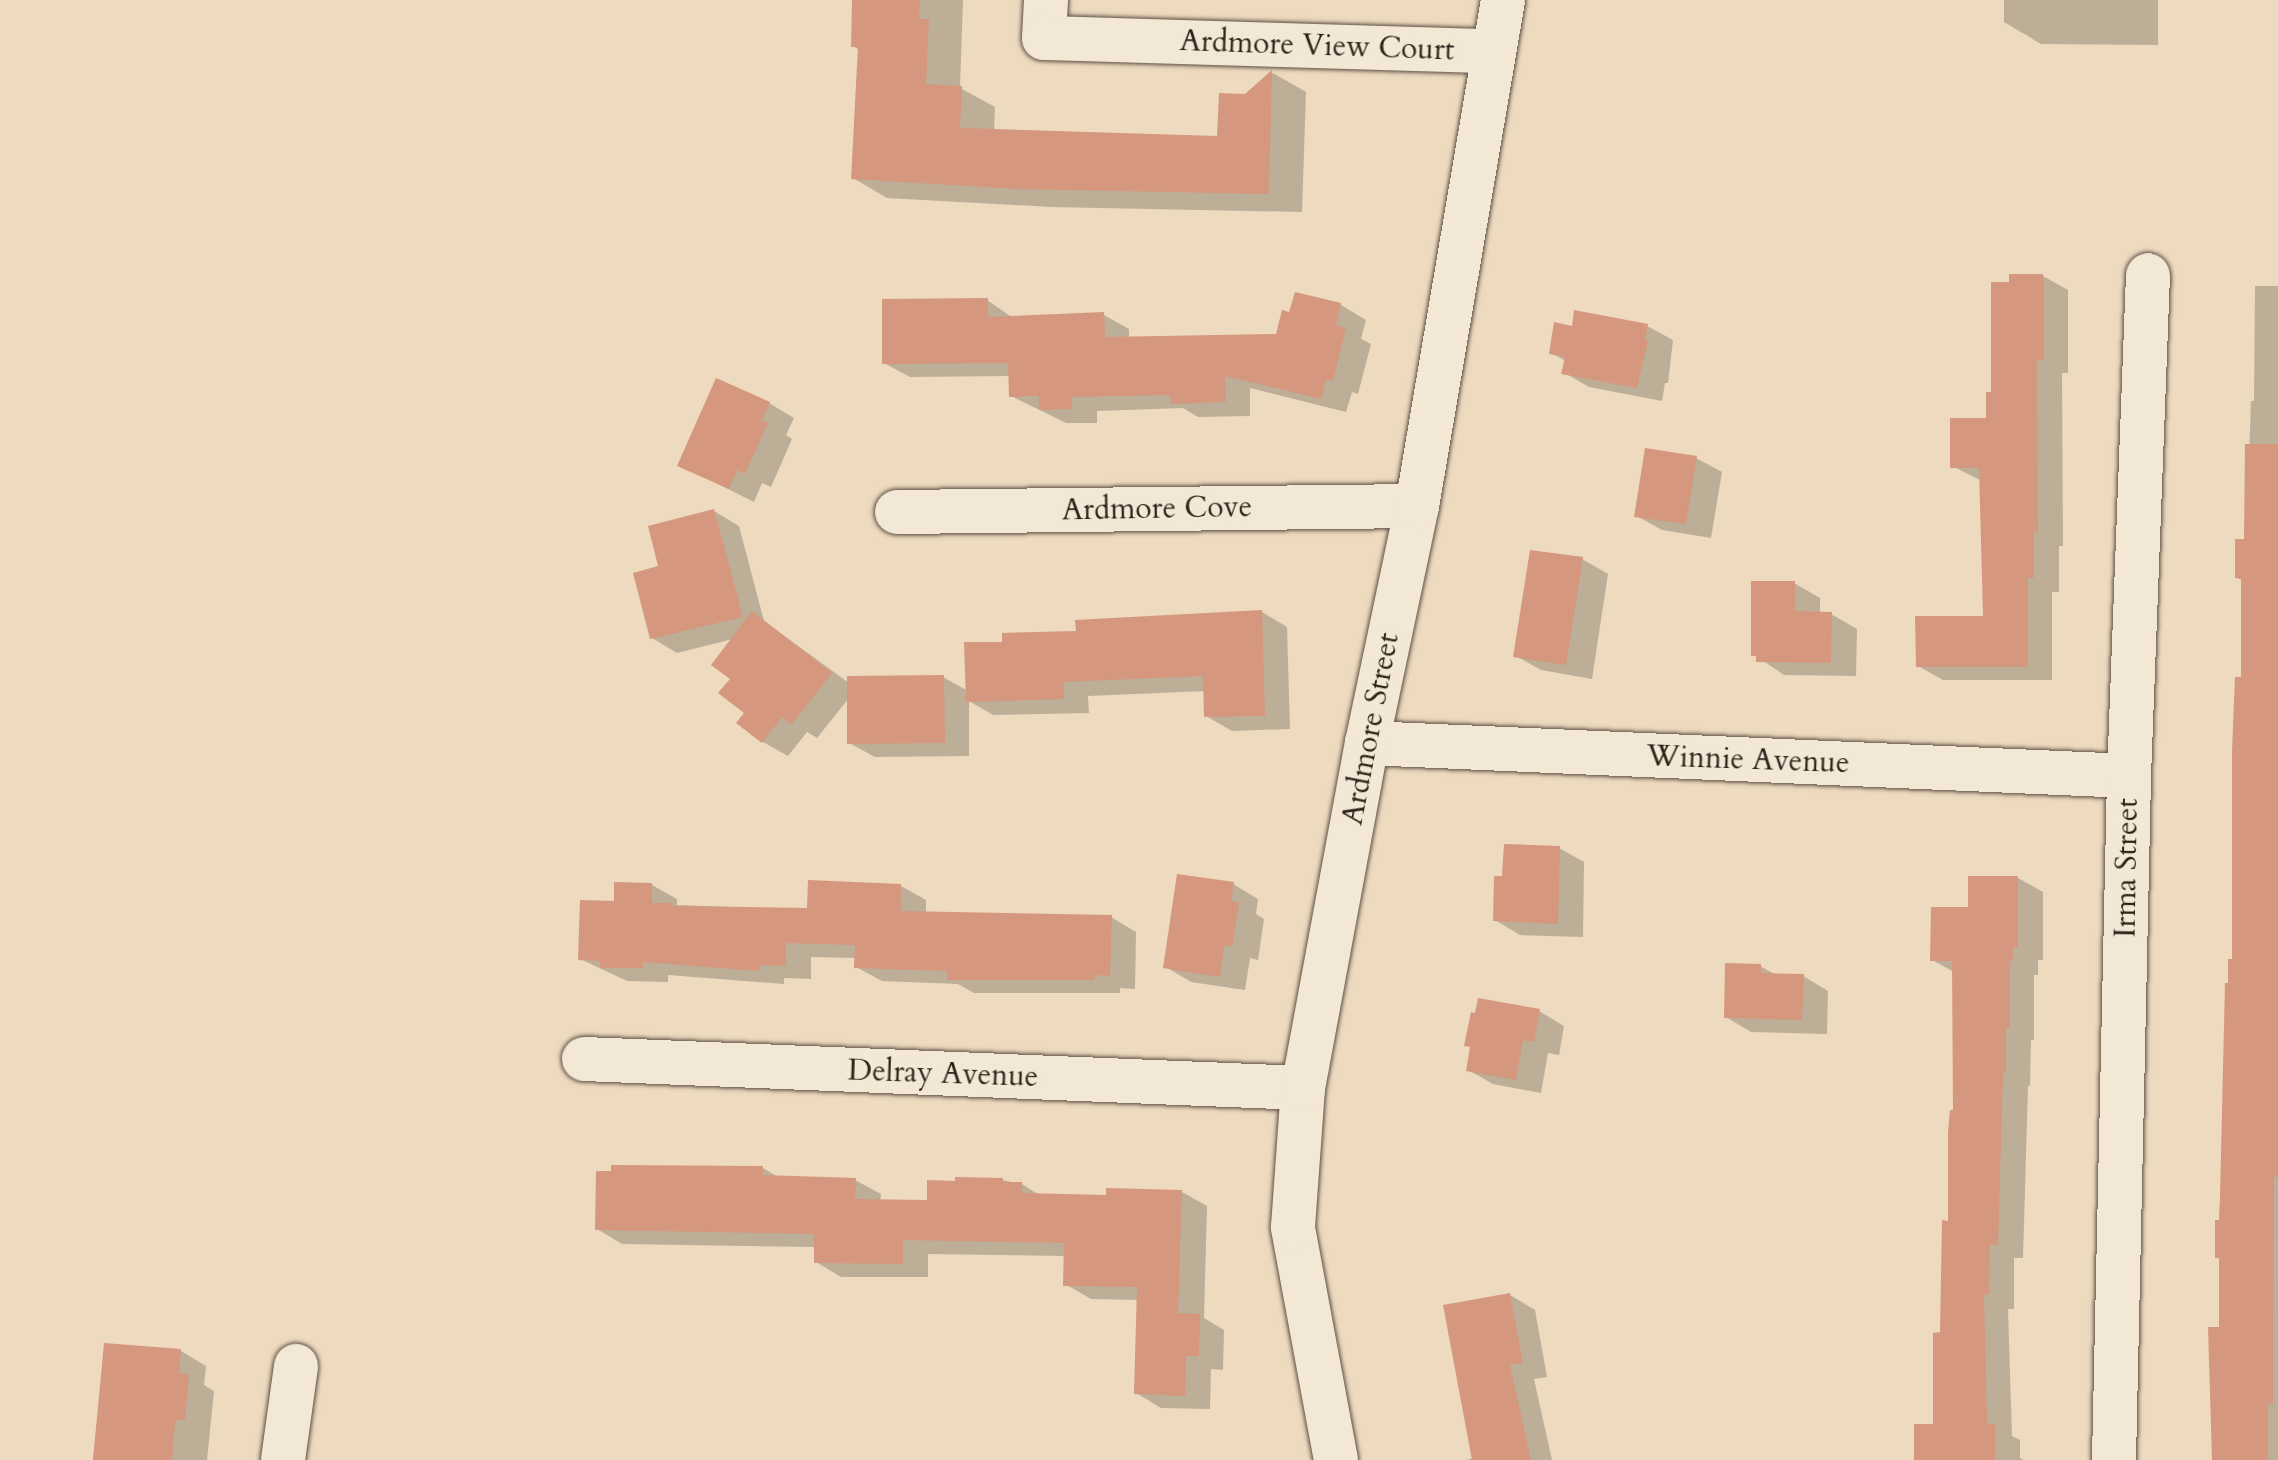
<!DOCTYPE html>
<html>
<head>
<meta charset="utf-8">
<style>
	body { margin:0 }
	#map { position:relative; width:2278px; height:1460px; overflow:hidden; background:#eddabf; font-family:Cardo,serif }
	div>[style] { position:absolute }
	[style*='--x'] { left:calc(var(--x)*1px); top:calc(var(--y)*1px); width:calc(var(--w)*1px); rotate:calc(var(--a)*1deg) }
	.shadow>* { inset:0; background:#0003 }
	.building>* { inset:0; background:#d5977d }
	.roads { filter:drop-shadow(0 0 2px #5e5043) drop-shadow(0 0 2px #5e5043) }
	.minor>* { height:44px; margin:-22px; padding:0 22px; transform-origin:22px; border-radius:22px; background:#f3e7d5 }
	span { translate:-50% -50%; white-space:nowrap; text-align:center; line-height:1.15; -webkit-text-stroke:7px #f3e7d5; paint-order:stroke }
	.street-label { font-size:30px; color:#2f221a }
</style>
</head>
<body>
<div id="map">
	<div class="shadow">
		<div style="clip-path:polygon(854px 0,963px 0,960px 88px,995px 107px,994px 131px,1219px 138px,1245px 96px,1273px 73px,1306px 92px,1302px 212px,1051px 207px,887px 198px,853px 178px,859px 50px,853px 46px)"></div>
		<div style="clip-path:polygon(2004px 0,2158px 0,2158px 45px,2041px 44px,2004px 22px)"></div>
		<div style="clip-path:polygon(2043px 276px,2068px 290px,2068px 373px,2062px 373px,2063px 546px,2059px 546px,2059px 592px,2052px 592px,2052px 680px,1943px 680px,1918px 666px,1985px 618px,1982px 481px,1952px 466px,1988px 420px,2011px 284px)"></div>
		<div style="clip-path:polygon(2255px 286px,2278px 286px,2278px 1460px,2214px 1460px,2221px 1329px,2221px 1260px,2217px 1257px,2234px 961px,2243px 679px,2243px 581px,2237px 577px,2246px 541px,2251px 401px,2254px 401px)"></div>
		<div style="clip-path:polygon(1296px 295px,1341px 305px,1366px 320px,1361px 339px,1371px 344px,1358px 394px,1352px 392px,1346px 412px,1250px 388px,1250px 416px,1198px 417px,1183px 408px,1097px 411px,1097px 423px,1066px 423px,1011px 396px,1011px 376px,910px 377px,884px 363px,987px 300px,1013px 318px,1104px 315px,1129px 329px,1129px 339px,1278px 336px,1291px 315px)"></div>
		<div style="clip-path:polygon(1647px 326px,1673px 340px,1668px 383px,1665px 383px,1662px 401px,1589px 387px,1563px 372px,1566px 361px,1551px 353px,1573px 328px)"></div>
		<div style="clip-path:polygon(769px 403px,794px 418px,786px 435px,792px 439px,771px 487px,762px 483px,754px 502px,680px 465px)"></div>
		<div style="clip-path:polygon(1696px 458px,1722px 472px,1711px 538px,1662px 530px,1637px 516px)"></div>
		<div style="clip-path:polygon(714px 511px,739px 526px,764px 621px,849px 683px,943px 677px,968px 691px,1004px 644px,1262px 612px,1287px 627px,1290px 729px,1232px 731px,1206px 716px,1206px 691px,1088px 696px,1089px 713px,993px 715px,969px 701px,969px 756px,875px 757px,849px 743px,849px 698px,817px 738px,807px 732px,788px 756px,763px 742px,747px 713px,733px 679px,733px 639px,677px 653px,652px 638px,660px 568px)"></div>
		<div style="clip-path:polygon(1582px 559px,1608px 574px,1592px 679px,1541px 670px,1516px 656px)"></div>
		<div style="clip-path:polygon(1794px 583px,1820px 598px,1820px 614px,1831px 614px,1857px 629px,1856px 676px,1784px 675px,1753px 654px)"></div>
		<div style="clip-path:polygon(1559px 848px,1584px 862px,1583px 937px,1520px 935px,1495px 920px,1504px 878px)"></div>
		<div style="clip-path:polygon(2018px 878px,2043px 892px,2043px 960px,2038px 960px,2038px 975px,2034px 975px,2034px 1040px,2031px 1040px,2030px 1086px,2028px 1086px,2023px 1258px,2014px 1258px,2014px 1309px,2008px 1309px,2012px 1436px,2020px 1440px,2020px 1458px,2024px 1460px,1916px 1460px,1935px 1426px,1955px 1112px,1954px 972px,1932px 960px,1970px 909px)"></div>
		<div style="clip-path:polygon(1233px 884px,1258px 899px,1256px 914px,1264px 919px,1258px 960px,1250px 958px,1245px 990px,1191px 982px,1166px 967px)"></div>
		<div style="clip-path:polygon(652px 885px,677px 899px,677px 905px,809px 910px,901px 886px,926px 900px,926px 913px,1111px 917px,1136px 932px,1135px 989px,1120px 988px,1120px 993px,974px 993px,958px 984px,882px 981px,856px 967px,857px 958px,811px 957px,811px 979px,784px 978px,784px 984px,668px 975px,668px 982px,627px 981px,580px 959px,616px 903px)"></div>
		<div style="clip-path:polygon(1760px 966px,1778px 976px,1803px 976px,1828px 991px,1827px 1034px,1751px 1032px,1726px 1017px)"></div>
		<div style="clip-path:polygon(1539px 1011px,1564px 1026px,1559px 1055px,1548px 1053px,1541px 1093px,1493px 1084px,1468px 1070px,1472px 1048px,1467px 1045px)"></div>
		<div style="clip-path:polygon(763px 1168px,778px 1177px,855px 1180px,881px 1194px,880px 1202px,929px 1202px,1002px 1180px,1022px 1184px,1041px 1196px,1108px 1197px,1182px 1192px,1207px 1206px,1204px 1318px,1224px 1330px,1223px 1370px,1211px 1369px,1210px 1409px,1161px 1408px,1136px 1393px,1139px 1300px,1091px 1299px,1065px 1284px,1066px 1256px,928px 1254px,928px 1277px,841px 1277px,816px 1262px,816px 1247px,622px 1244px,597px 1229px)"></div>
		<div style="clip-path:polygon(1510px 1295px,1535px 1310px,1547px 1377px,1534px 1379px,1552px 1460px,1466px 1460px,1474px 1458px)"></div>
		<div style="clip-path:polygon(105px 1345px,181px 1351px,206px 1366px,204px 1385px,214px 1391px,207px 1460px,93px 1460px)"></div>
	</div>
	<div class="building">
		<div style="clip-path:polygon(852px 0,920px 0,919px 19px,929px 19px,926px 84px,962px 86px,960px 128px,1217px 136px,1219px 93px,1245px 94px,1272px 70px,1269px 194px,1016px 189px,851px 179px,858px 47px,851px 47px)"></div>
		<div style="clip-path:polygon(2009px 274px,2043px 274px,2044px 284px,2044px 360px,2037px 360px,2038px 532px,2034px 532px,2034px 578px,2028px 578px,2028px 667px,1916px 667px,1915px 616px,1983px 616px,1979px 468px,1950px 468px,1950px 418px,1986px 418px,1986px 392px,1991px 392px,1991px 282px,2009px 282px)"></div>
		<div style="clip-path:polygon(1295px 292px,1341px 303px,1336px 325px,1346px 328px,1333px 381px,1326px 379px,1321px 399px,1225px 376px,1226px 402px,1171px 404px,1170px 395px,1072px 397px,1072px 409px,1039px 410px,1039px 396px,1009px 397px,1008px 363px,882px 364px,882px 299px,988px 298px,988px 317px,1104px 312px,1105px 337px,1276px 334px,1282px 310px,1289px 312px)"></div>
		<div style="clip-path:polygon(1574px 310px,1648px 324px,1645px 341px,1648px 341px,1637px 388px,1561px 374px,1565px 357px,1549px 354px,1554px 322px,1572px 326px)"></div>
		<div style="clip-path:polygon(716px 378px,770px 402px,762px 420px,768px 423px,745px 474px,737px 470px,729px 489px,677px 466px)"></div>
		<div style="clip-path:polygon(2245px 444px,2278px 444px,2278px 1177px,2274px 1177px,2273px 1404px,2268px 1404px,2268px 1460px,2212px 1460px,2208px 1327px,2219px 1327px,2219px 1258px,2215px 1258px,2215px 1220px,2219px 1220px,2220px 1197px,2225px 983px,2228px 983px,2228px 959px,2232px 959px,2232px 752px,2235px 677px,2241px 677px,2241px 579px,2235px 578px,2235px 539px,2244px 539px)"></div>
		<div style="clip-path:polygon(1645px 448px,1697px 456px,1686px 524px,1634px 517px)"></div>
		<div style="clip-path:polygon(714px 509px,743px 617px,650px 639px,633px 573px,658px 566px,648px 526px)"></div>
		<div style="clip-path:polygon(1530px 550px,1583px 557px,1566px 665px,1513px 657px)"></div>
		<div style="clip-path:polygon(1751px 581px,1795px 581px,1795px 611px,1832px 612px,1831px 663px,1756px 662px,1756px 656px,1751px 656px)"></div>
		<div style="clip-path:polygon(1262px 610px,1265px 716px,1204px 717px,1203px 676px,1064px 682px,1064px 699px,966px 702px,964px 642px,1002px 642px,1002px 633px,1076px 631px,1075px 620px)"></div>
		<div style="clip-path:polygon(752px 611px,832px 673px,791px 725px,782px 717px,762px 743px,736px 723px,744px 713px,718px 693px,730px 679px,711px 665px)"></div>
		<div style="clip-path:polygon(944px 675px,945px 743px,847px 744px,847px 676px)"></div>
		<div style="clip-path:polygon(1504px 844px,1560px 846px,1558px 924px,1493px 921px,1494px 876px,1502px 876px)"></div>
		<div style="clip-path:polygon(1177px 874px,1234px 882px,1231px 901px,1239px 903px,1232px 947px,1224px 945px,1220px 977px,1163px 968px)"></div>
		<div style="clip-path:polygon(1968px 876px,2018px 876px,2018px 947px,2013px 947px,2013px 961px,2010px 961px,2010px 1027px,2006px 1027px,2006px 1073px,2003px 1073px,1998px 1245px,1990px 1245px,1989px 1295px,1984px 1295px,1987px 1424px,1995px 1424px,1995px 1460px,1914px 1460px,1914px 1424px,1933px 1424px,1933px 1333px,1940px 1332px,1942px 1220px,1948px 1221px,1948px 1132px,1950px 1110px,1953px 1110px,1952px 961px,1930px 961px,1931px 907px,1968px 907px)"></div>
		<div style="clip-path:polygon(808px 880px,901px 884px,901px 911px,1112px 915px,1110px 976px,1095px 975px,1095px 980px,947px 980px,947px 971px,854px 968px,855px 945px,786px 943px,786px 966px,759px 965px,759px 971px,643px 962px,643px 968px,600px 968px,600px 961px,578px 960px,580px 900px,614px 901px,614px 882px,652px 883px,652px 903px,673px 903px,673px 906px,807px 908px)"></div>
		<div style="clip-path:polygon(1725px 963px,1761px 964px,1761px 973px,1804px 974px,1802px 1020px,1724px 1018px)"></div>
		<div style="clip-path:polygon(1478px 998px,1540px 1009px,1534px 1042px,1523px 1040px,1516px 1080px,1466px 1071px,1470px 1047px,1464px 1046px,1471px 1012px,1475px 1013px)"></div>
		<div style="clip-path:polygon(611px 1165px,763px 1166px,763px 1175px,856px 1178px,855px 1199px,927px 1200px,927px 1180px,955px 1181px,955px 1177px,1003px 1178px,1003px 1182px,1022px 1182px,1022px 1193px,1106px 1195px,1106px 1188px,1182px 1190px,1178px 1313px,1200px 1314px,1199px 1356px,1186px 1356px,1185px 1396px,1134px 1394px,1137px 1287px,1063px 1286px,1064px 1243px,903px 1240px,903px 1264px,814px 1263px,814px 1234px,595px 1230px,596px 1171px,611px 1171px)"></div>
		<div style="clip-path:polygon(1510px 1293px,1523px 1363px,1510px 1365px,1531px 1460px,1472px 1460px,1443px 1305px)"></div>
		<div style="clip-path:polygon(104px 1343px,181px 1349px,179px 1373px,189px 1374px,185px 1420px,178px 1419px,175px 1423px,172px 1460px,93px 1460px)"></div>
	</div>
	<div class="roads">
		<div class="minor">
			<div style="--x:1046;--y:0;--w:38;--a:93"></div>
			<div style="--x:1044;--y:38;--w:450;--a:1.7"></div>
			<div style="--x:897;--y:512;--w:520;--a:-0.66"></div>
			<div style="--x:1367;--y:743;--w:763;--a:2.48"></div>
			<div style="--x:584;--y:1059;--w:720;--a:2.31"></div>
			<div style="--x:283;--y:1460;--w:95;--a:-82.1"></div>
			<div style="--x:1336;--y:1460;--w:237;--a:-100.5"></div>
			<div style="--x:1293;--y:1227;--w:139;--a:-85.9"></div>
			<div style="--x:1303;--y:1088;--w:351;--a:-79.5"></div>
			<div style="--x:1367;--y:743;--w:242;--a:-78.1"></div>
			<div style="--x:1417;--y:506;--w:513;--a:-80.35"></div>
			<div style="--x:2114;--y:1460;--w:684;--a:-88.74"></div>
			<div style="--x:2129;--y:776;--w:501;--a:-87.83"></div>
		</div>
	</div>
	<div class="street-label">
		<span style="left:1317px;top:46px;rotate:2deg">Ardmore View Court</span>
		<span style="left:1157px;top:509px;rotate:-1deg">Ardmore Cove</span>
		<span style="left:1371px;top:729px;rotate:-79deg">Ardmore Street</span>
		<span style="left:1748px;top:760px;rotate:2deg">Winnie Avenue</span>
		<span style="left:2127px;top:868px;rotate:-89deg">Irma Street</span>
		<span style="left:943px;top:1074px;rotate:2deg">Delray Avenue</span>
	</div>
</div>
</body>
</html>
